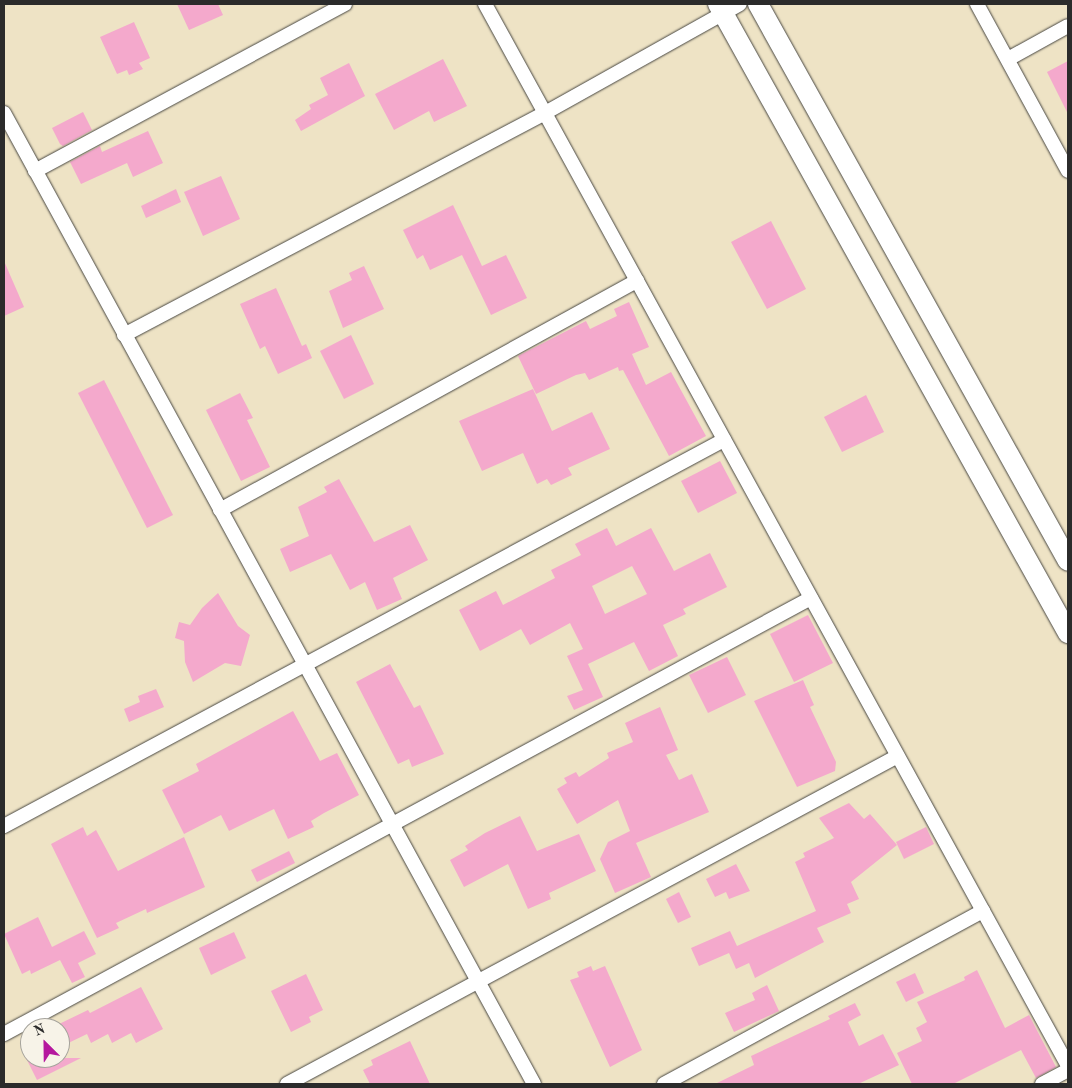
<!DOCTYPE html>
<html>
<head>
<meta charset="utf-8">
<style>
	body { margin:0 }
	#map { position:relative; width:1072px; height:1088px; overflow:hidden; background:#eee3c5; font-family:"Old Standard TT",serif }
	div>[style] { position:absolute }
	[style*='--x'] { left:calc(var(--x)*1px); top:calc(var(--y)*1px); width:calc(var(--w)*1px); rotate:calc(var(--a)*1deg) }
	.building>* { inset:0; background:#f4a9cc }
	.roads { filter:drop-shadow(0 0 1px #484742) drop-shadow(0 0 1px #484742) }
	.minor>* { height:14px; margin:-7px; padding:0 7px; transform-origin:7px; border-radius:7px; background:#fff }
	.secondary>* { height:20px; margin:-10px; padding:0 10px; transform-origin:10px; border-radius:10px; background:#fff }
	span { translate:-50% -50%; white-space:nowrap; text-align:center; line-height:1.15; -webkit-text-stroke:5px #f7f3e8; paint-order:stroke }
	.frame { position:absolute; inset:0; border:5px solid #2b2b2b; pointer-events:none }
	.north { position:absolute; left:20px; top:1018px; width:50px; height:50px; box-sizing:border-box; background:#f7f3e8; border:1px solid #a5a39c; border-radius:50%; rotate:337deg; font-size:14px; font-weight:700; line-height:20px; text-align:center; color:#2b2b2b }
	.north::after { content:''; display:block; margin:auto; width:18px; height:22px; background:#b5179e; clip-path:polygon(50% 0,100% 100%,50% 72%,0 100%) }
</style>
</head>
<body>
<div id="map">
	<div class="building">
		<div style="clip-path:polygon(177px 4px,218px 4px,223px 15px,189px 30px)"></div>
		<div style="clip-path:polygon(134px 22px,150px 58px,139px 63px,143px 69px,129px 75px,127px 70px,117px 74px,100px 37px)"></div>
		<div style="clip-path:polygon(443px 59px,467px 106px,434px 122px,429px 111px,394px 130px,375px 94px)"></div>
		<div style="clip-path:polygon(1068px 61px,1068px 114px,1047px 72px)"></div>
		<div style="clip-path:polygon(349px 63px,365px 96px,301px 131px,295px 120px,311px 109px,309px 105px,328px 95px,320px 78px)"></div>
		<div style="clip-path:polygon(83px 112px,92px 130px,63px 146px,60px 144px,52px 128px)"></div>
		<div style="clip-path:polygon(148px 131px,163px 163px,133px 177px,127px 163px,81px 184px,70px 162px,100px 146px,102px 152px)"></div>
		<div style="clip-path:polygon(221px 176px,240px 219px,203px 236px,184px 192px)"></div>
		<div style="clip-path:polygon(176px 189px,181px 202px,146px 218px,141px 206px)"></div>
		<div style="clip-path:polygon(453px 205px,482px 266px,506px 255px,527px 298px,491px 315px,462px 255px,430px 270px,423px 255px,417px 259px,403px 230px)"></div>
		<div style="clip-path:polygon(771px 221px,806px 289px,767px 309px,731px 242px)"></div>
		<div style="clip-path:polygon(4px 261px,24px 307px,4px 316px)"></div>
		<div style="clip-path:polygon(364px 266px,384px 309px,343px 328px,329px 291px,352px 280px,349px 273px)"></div>
		<div style="clip-path:polygon(276px 288px,302px 346px,306px 344px,312px 358px,278px 374px,265px 346px,260px 349px,240px 304px)"></div>
		<div style="clip-path:polygon(629px 302px,649px 347px,632px 354px,646px 385px,671px 372px,706px 436px,669px 456px,623px 370px,619px 371px,618px 367px,589px 380px,585px 373px,576px 375px,536px 394px,518px 356px,586px 321px,590px 329px,617px 316px,614px 309px)"></div>
		<div style="clip-path:polygon(351px 335px,374px 384px,344px 399px,320px 351px)"></div>
		<div style="clip-path:polygon(104px 380px,173px 515px,147px 528px,78px 393px)"></div>
		<div style="clip-path:polygon(533px 389px,552px 431px,592px 412px,610px 449px,568px 468px,572px 475px,551px 485px,547px 479px,537px 484px,523px 453px,482px 471px,459px 421px)"></div>
		<div style="clip-path:polygon(240px 393px,253px 418px,247px 420px,270px 467px,241px 481px,206px 410px)"></div>
		<div style="clip-path:polygon(866px 395px,884px 432px,842px 452px,824px 417px)"></div>
		<div style="clip-path:polygon(720px 461px,737px 493px,698px 513px,681px 481px)"></div>
		<div style="clip-path:polygon(339px 479px,374px 542px,410px 525px,428px 560px,393px 578px,402px 599px,377px 610px,365px 582px,350px 590px,331px 554px,290px 572px,280px 549px,309px 536px,298px 507px,327px 492px,324px 487px)"></div>
		<div style="clip-path:polygon(evenodd,607px 528px,616px 546px,651px 528px,674px 571px,710px 553px,727px 587px,683px 609px,686px 614px,663px 625px,678px 656px,649px 671px,634px 642px,588px 664px,603px 697px,574px 710px,567px 696px,583px 690px,567px 656px,583px 649px,570px 623px,530px 645px,521px 629px,480px 651px,459px 610px,496px 591px,503px 605px,555px 578px,551px 570px,581px 555px,575px 544px,607px 528px,632px 566px,647px 594px,605px 614px,592px 586px,632px 566px)"></div>
		<div style="clip-path:polygon(218px 593px,238px 626px,250px 635px,241px 666px,225px 663px,193px 682px,185px 662px,184px 641px,175px 638px,179px 622px,190px 625px,202px 608px)"></div>
		<div style="clip-path:polygon(808px 615px,833px 663px,794px 682px,770px 634px)"></div>
		<div style="clip-path:polygon(727px 657px,746px 695px,708px 713px,689px 675px)"></div>
		<div style="clip-path:polygon(390px 664px,414px 708px,420px 705px,444px 754px,412px 767px,409px 759px,398px 764px,356px 682px)"></div>
		<div style="clip-path:polygon(803px 680px,814px 705px,810px 707px,836px 762px,835px 771px,797px 787px,754px 701px)"></div>
		<div style="clip-path:polygon(156px 689px,164px 707px,129px 722px,124px 709px,140px 702px,138px 696px)"></div>
		<div style="clip-path:polygon(660px 707px,678px 750px,666px 755px,679px 780px,692px 774px,709px 812px,636px 843px,651px 877px,615px 893px,600px 859px,608px 842px,630px 831px,618px 800px,577px 824px,557px 789px,567px 783px,564px 778px,576px 772px,579px 777px,609px 758px,607px 753px,633px 742px,625px 723px)"></div>
		<div style="clip-path:polygon(293px 711px,320px 761px,337px 753px,359px 795px,324px 813px,311px 821px,314px 827px,288px 839px,274px 809px,229px 831px,221px 815px,184px 834px,162px 790px,199px 771px,196px 764px)"></div>
		<div style="clip-path:polygon(849px 803px,864px 819px,870px 814px,897px 845px,851px 882px,859px 899px,847px 904px,851px 913px,817px 928px,824px 942px,755px 978px,749px 963px,736px 969px,729px 953px,699px 966px,691px 948px,730px 931px,737px 946px,816px 911px,795px 862px,805px 857px,803px 853px,834px 838px,819px 818px)"></div>
		<div style="clip-path:polygon(520px 816px,537px 851px,579px 834px,596px 871px,549px 893px,551px 899px,528px 909px,508px 864px,464px 887px,450px 860px,468px 850px,465px 846px,485px 833px)"></div>
		<div style="clip-path:polygon(83px 827px,87px 836px,96px 830px,118px 871px,184px 837px,205px 887px,147px 913px,146px 909px,116px 923px,119px 928px,97px 938px,51px 844px)"></div>
		<div style="clip-path:polygon(926px 827px,934px 844px,904px 859px,896px 842px)"></div>
		<div style="clip-path:polygon(289px 851px,295px 863px,257px 882px,251px 870px)"></div>
		<div style="clip-path:polygon(736px 864px,750px 891px,729px 899px,726px 892px,715px 897px,706px 879px)"></div>
		<div style="clip-path:polygon(679px 892px,691px 917px,678px 923px,666px 899px)"></div>
		<div style="clip-path:polygon(38px 917px,52px 947px,84px 931px,96px 954px,78px 963px,85px 977px,72px 983px,60px 960px,31px 974px,30px 970px,22px 974px,4px 934px)"></div>
		<div style="clip-path:polygon(234px 932px,246px 958px,211px 975px,199px 948px)"></div>
		<div style="clip-path:polygon(591px 966px,593px 971px,605px 966px,642px 1050px,610px 1067px,570px 980px,579px 977px,577px 972px)"></div>
		<div style="clip-path:polygon(977px 970px,1005px 1028px,1029px 1015px,1056px 1067px,1036px 1078px,1021px 1050px,953px 1084px,912px 1084px,897px 1053px,922px 1041px,916px 1028px,927px 1022px,917px 1002px,965px 980px,964px 977px)"></div>
		<div style="clip-path:polygon(915px 973px,924px 993px,906px 1002px,896px 982px)"></div>
		<div style="clip-path:polygon(306px 974px,323px 1010px,309px 1017px,311px 1022px,291px 1032px,271px 991px)"></div>
		<div style="clip-path:polygon(767px 985px,779px 1011px,734px 1032px,725px 1013px,755px 1000px,752px 993px)"></div>
		<div style="clip-path:polygon(141px 987px,163px 1029px,136px 1043px,131px 1033px,112px 1043px,108px 1034px,91px 1043px,87px 1034px,60px 1047px,60px 1028px,57px 1025px,88px 1010px,90px 1013px)"></div>
		<div style="clip-path:polygon(855px 1003px,861px 1015px,848px 1022px,859px 1046px,883px 1034px,899px 1065px,858px 1084px,715px 1084px,754px 1065px,751px 1056px,830px 1019px,828px 1016px)"></div>
		<div style="clip-path:polygon(410px 1041px,430px 1084px,370px 1084px,363px 1070px,373px 1065px,371px 1060px)"></div>
		<div style="clip-path:polygon(26px 1058px,81px 1058px,37px 1080px)"></div>
	</div>
	<div class="roads">
		<div class="minor">
			<div style="--x:485;--y:4;--w:1212;--a:61.23"></div>
			<div style="--x:977;--y:4;--w:190;--a:61.4"></div>
			<div style="--x:1008;--y:59;--w:68;--a:-28.8"></div>
			<div style="--x:4;--y:113;--w:1106;--a:61.37"></div>
			<div style="--x:35;--y:171;--w:352;--a:-28.3"></div>
			<div style="--x:124;--y:335;--w:476;--a:-27.8"></div>
			<div style="--x:545;--y:113;--w:223;--a:-29.2"></div>
			<div style="--x:220;--y:510;--w:476;--a:-28.8"></div>
			<div style="--x:4;--y:826;--w:817;--a:-28.2"></div>
			<div style="--x:4;--y:1034;--w:917;--a:-28.38"></div>
			<div style="--x:287;--y:1084;--w:693;--a:-28.23"></div>
			<div style="--x:664;--y:1084;--w:363;--a:-28.5"></div>
			<div style="--x:1042;--y:1084;--w:30;--a:-28"></div>
		</div>
		<div class="secondary">
			<div style="--x:718;--y:4;--w:720;--a:60.91"></div>
			<div style="--x:758;--y:4;--w:637;--a:60.9"></div>
		</div>
	</div>
	<div class="frame"></div>
	<div class="north">N</div>
</div>
</body>
</html>
